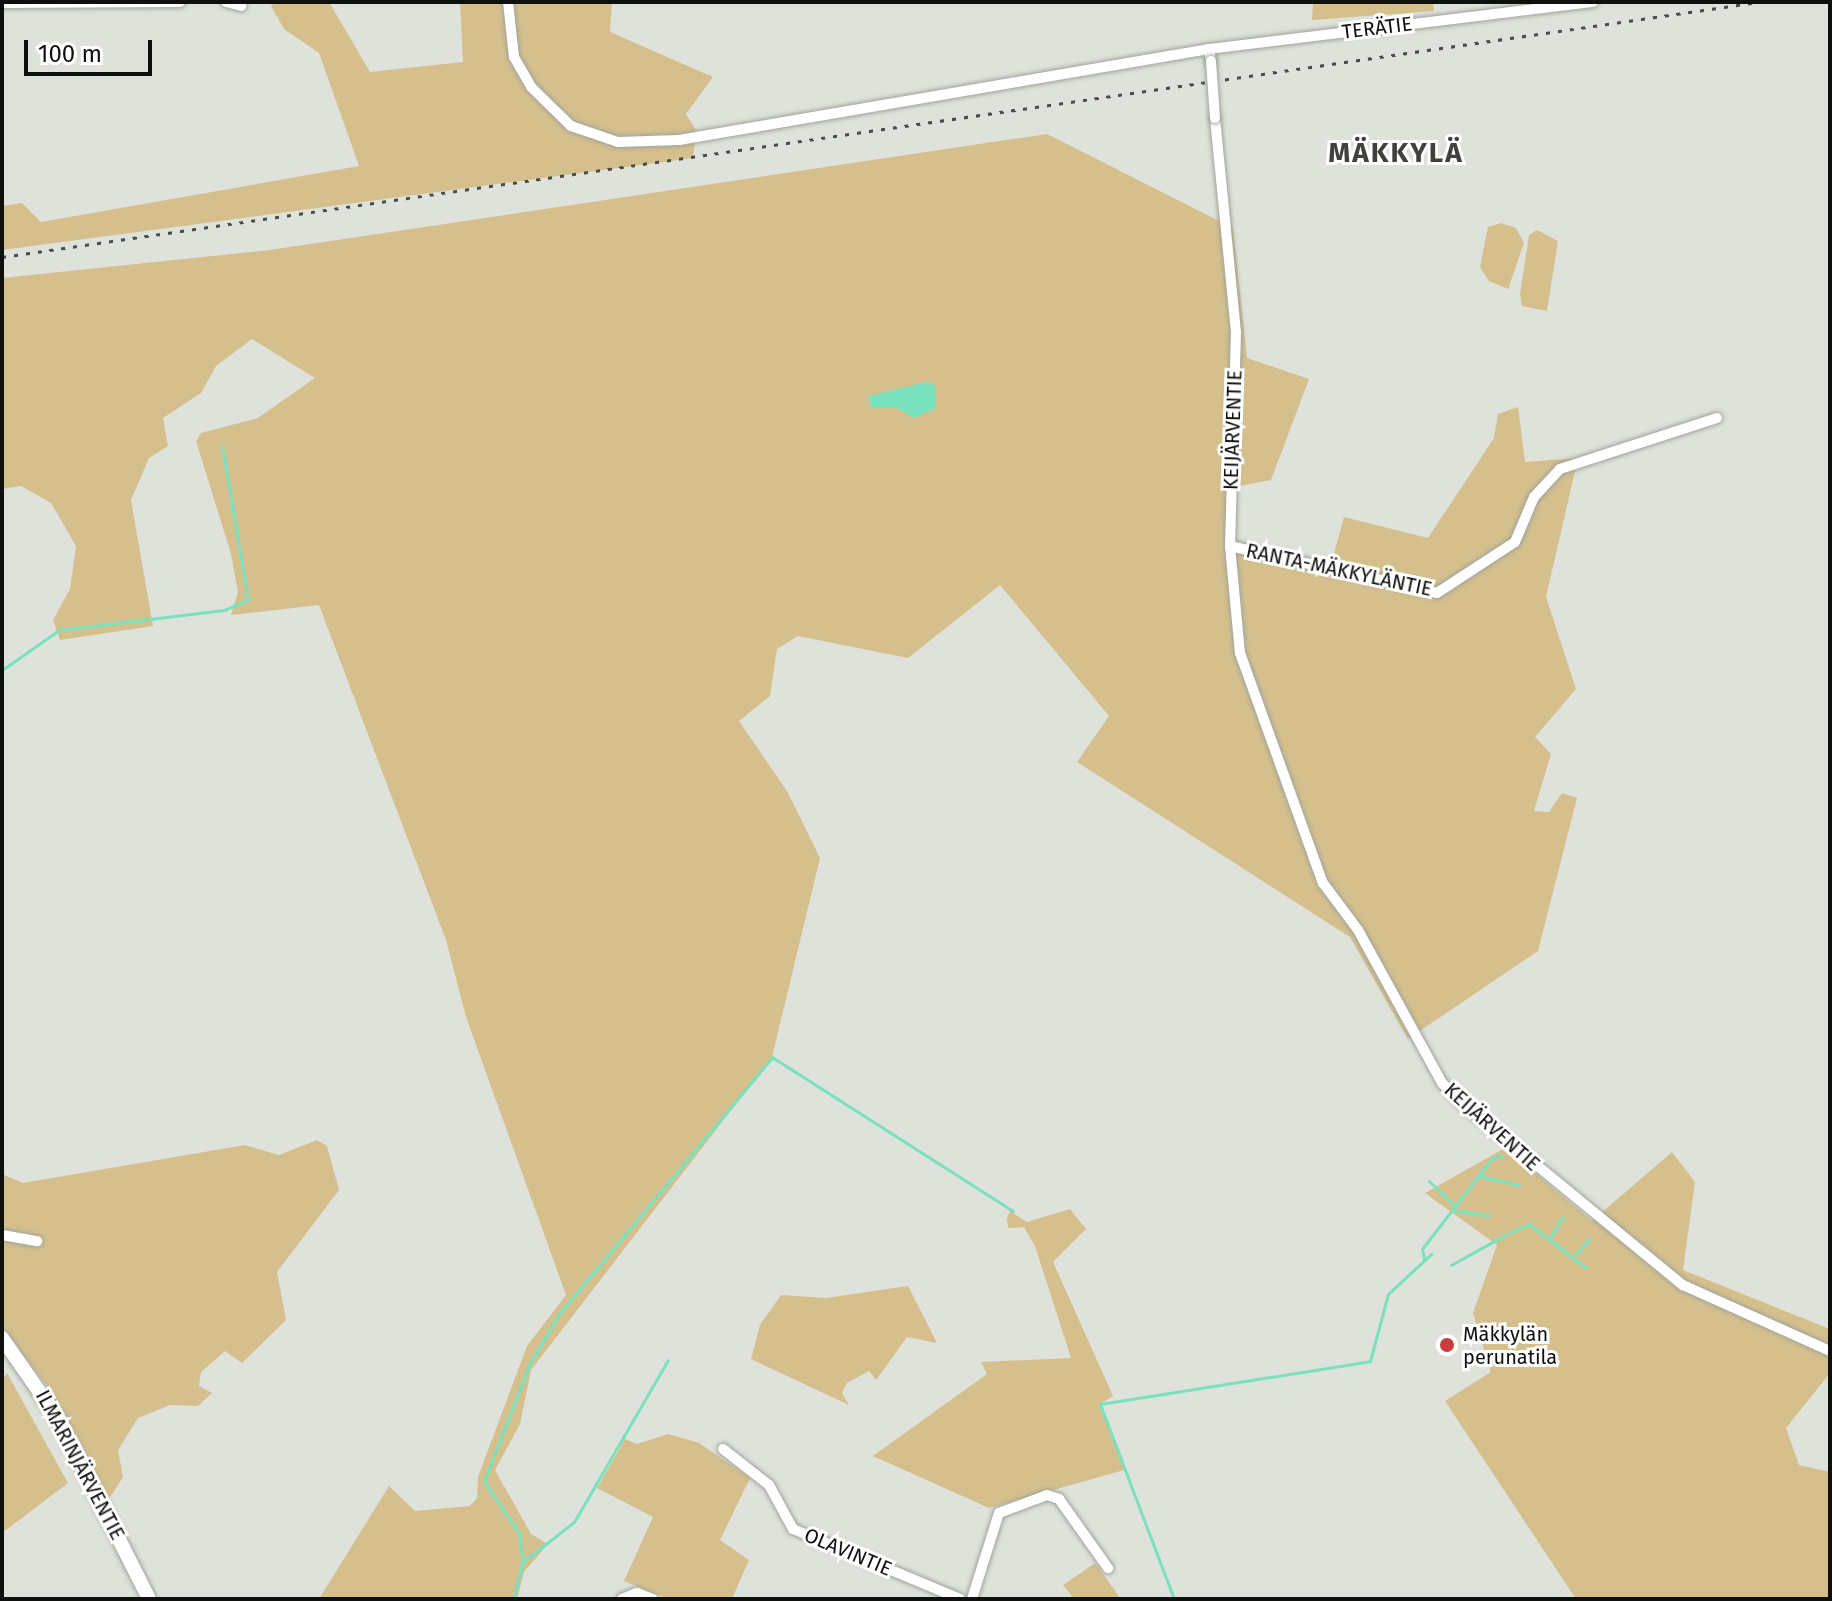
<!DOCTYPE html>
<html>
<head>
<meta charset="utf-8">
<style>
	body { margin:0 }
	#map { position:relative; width:1832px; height:1601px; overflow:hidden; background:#dee2da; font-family:"Fira Sans",sans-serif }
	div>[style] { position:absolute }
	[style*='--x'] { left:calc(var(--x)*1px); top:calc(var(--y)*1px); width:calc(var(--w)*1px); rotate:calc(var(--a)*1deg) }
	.green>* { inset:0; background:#d5bf8c }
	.water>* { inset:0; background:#7ae1bf }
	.stream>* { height:3px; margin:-1.5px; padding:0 1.5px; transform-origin:1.5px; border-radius:1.5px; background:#7ae1bf }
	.roads { filter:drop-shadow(0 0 2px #a0a49c) drop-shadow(0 0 2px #a0a49c) }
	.minor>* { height:10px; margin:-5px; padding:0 5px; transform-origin:5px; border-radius:5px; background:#fff }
	.secondary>* { height:14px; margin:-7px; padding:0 7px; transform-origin:7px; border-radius:7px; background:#fff }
	.rail>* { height:3px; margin-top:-1.5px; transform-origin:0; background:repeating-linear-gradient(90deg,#4a4c48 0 4px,transparent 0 12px) }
	.bridges { filter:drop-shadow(0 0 2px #a0a49c) drop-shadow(0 0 2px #a0a49c) }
	.minor-bridge>* { height:10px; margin:-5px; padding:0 5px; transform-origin:5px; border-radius:5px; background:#fff }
	.dots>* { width:22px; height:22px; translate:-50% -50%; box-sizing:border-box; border:4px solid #fff; border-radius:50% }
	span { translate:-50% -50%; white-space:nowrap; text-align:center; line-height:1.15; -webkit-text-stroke:6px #fff; paint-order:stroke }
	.street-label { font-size:20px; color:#0e100d }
	.poi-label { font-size:20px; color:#0e100d }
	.left { translate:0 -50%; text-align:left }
	.district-label { font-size:28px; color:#3f423c; font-weight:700; letter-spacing:2px }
	.frame { position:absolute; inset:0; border:4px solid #0e100d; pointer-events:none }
	.scale { position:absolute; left:24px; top:40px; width:128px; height:36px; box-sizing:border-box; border:4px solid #0e100d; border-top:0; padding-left:10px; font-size:24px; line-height:28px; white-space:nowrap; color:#0e100d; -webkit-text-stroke:6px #fff; paint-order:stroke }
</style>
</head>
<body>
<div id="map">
	<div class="green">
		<div style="clip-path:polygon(276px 2px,329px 2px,370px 72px,463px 62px,460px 2px,612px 2px,610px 32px,713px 77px,686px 114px,696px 130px,693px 158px,2px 250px,2px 206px,22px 203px,41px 222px,359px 166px,319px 53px,284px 29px,271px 6px)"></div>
		<div style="clip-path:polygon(1313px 2px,1433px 2px,1434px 11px,1312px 20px)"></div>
		<div style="clip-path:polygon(1047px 134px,1233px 228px,1247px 358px,1309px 379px,1271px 480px,1228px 488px,1226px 548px,1329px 572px,1344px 517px,1428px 538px,1494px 438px,1498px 414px,1518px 407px,1525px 462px,1578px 458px,1546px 597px,1576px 689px,1535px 737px,1551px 754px,1534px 811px,1549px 812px,1562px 793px,1577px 798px,1538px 951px,1408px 1039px,1350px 937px,1077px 762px,1109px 716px,1000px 585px,908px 658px,798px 636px,777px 649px,770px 696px,739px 721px,787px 791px,820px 858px,772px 1057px,531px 1370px,520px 1424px,495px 1470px,531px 1534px,548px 1544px,524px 1572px,517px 1599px,319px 1599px,389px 1486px,415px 1511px,470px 1506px,477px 1498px,478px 1477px,527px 1346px,566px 1295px,466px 1017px,446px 940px,319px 605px,231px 615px,238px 592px,231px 554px,196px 441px,201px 433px,258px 418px,315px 378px,252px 339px,216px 366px,201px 393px,163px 418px,168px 446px,149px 458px,131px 500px,153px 626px,60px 640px,53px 620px,70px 589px,76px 546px,51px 503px,21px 486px,2px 489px,2px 278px,270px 250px)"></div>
		<div style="clip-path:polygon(1501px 223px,1516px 228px,1524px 243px,1508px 289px,1489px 281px,1480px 267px,1488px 227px)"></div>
		<div style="clip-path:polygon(1537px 230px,1558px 241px,1547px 311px,1522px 306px,1520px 294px,1529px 235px)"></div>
		<div style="clip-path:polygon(317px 1140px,327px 1146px,339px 1190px,277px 1272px,286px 1320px,242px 1363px,225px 1351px,201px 1372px,199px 1386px,212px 1393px,198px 1406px,170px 1405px,138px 1418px,118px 1450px,123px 1477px,109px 1499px,49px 1388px,2px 1327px,2px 1174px,23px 1183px,245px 1145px,279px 1155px)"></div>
		<div style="clip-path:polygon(1505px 1148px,1592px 1221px,1672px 1152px,1695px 1182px,1683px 1270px,1830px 1329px,1830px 1373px,1786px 1428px,1799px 1465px,1830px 1472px,1830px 1599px,1576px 1599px,1445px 1401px,1491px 1372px,1473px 1313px,1497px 1245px,1425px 1193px)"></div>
		<div style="clip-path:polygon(1070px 1209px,1086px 1229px,1053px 1262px,1113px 1396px,1100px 1404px,1124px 1470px,989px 1508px,873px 1456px,987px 1374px,981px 1362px,1071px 1358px,1035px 1246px,1024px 1227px,1008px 1228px,1007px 1218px,1010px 1211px,1027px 1222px)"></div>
		<div style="clip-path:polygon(908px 1286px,937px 1343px,907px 1337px,876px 1380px,869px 1371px,847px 1383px,842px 1393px,849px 1405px,751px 1359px,760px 1325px,781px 1295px,826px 1298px)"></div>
		<div style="clip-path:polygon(7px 1373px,68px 1483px,2px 1533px,2px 1380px)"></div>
		<div style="clip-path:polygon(668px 1434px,699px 1443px,750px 1478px,720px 1540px,749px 1560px,732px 1599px,668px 1599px,624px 1581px,653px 1517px,597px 1488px,625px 1439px,637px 1444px)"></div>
		<div style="clip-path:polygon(1095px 1563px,1121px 1599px,1074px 1599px,1063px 1585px)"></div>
	</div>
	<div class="water">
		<div style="clip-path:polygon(927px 382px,936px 386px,936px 408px,914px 418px,895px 407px,871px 407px,868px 396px)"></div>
	</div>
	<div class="stream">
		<div style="--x:2;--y:670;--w:70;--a:-35.1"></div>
		<div style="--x:59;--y:630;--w:166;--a:-6.9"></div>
		<div style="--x:224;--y:610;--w:26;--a:-23"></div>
		<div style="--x:248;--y:600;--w:156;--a:-99.6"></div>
		<div style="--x:1480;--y:1176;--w:40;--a:13"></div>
		<div style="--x:1429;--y:1181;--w:36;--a:44"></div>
		<div style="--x:1452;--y:1210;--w:37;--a:9"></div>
		<div style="--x:1509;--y:1233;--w:22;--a:-24"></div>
		<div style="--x:1529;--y:1224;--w:71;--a:37.5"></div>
		<div style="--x:1551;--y:1236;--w:22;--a:-58"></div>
		<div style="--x:1576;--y:1254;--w:20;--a:-49"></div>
		<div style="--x:1424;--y:1259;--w:10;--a:-101"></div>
		<div style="--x:1422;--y:1249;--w:115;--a:-52.4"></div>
		<div style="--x:1492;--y:1158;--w:11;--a:-10"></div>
		<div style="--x:1451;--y:1265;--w:62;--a:-29.1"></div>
		<div style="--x:524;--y:1561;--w:63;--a:-38"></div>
		<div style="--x:574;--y:1522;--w:187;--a:-59.9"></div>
		<div style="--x:513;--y:1599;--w:38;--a:-75"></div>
		<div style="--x:523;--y:1562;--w:29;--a:-98"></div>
		<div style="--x:519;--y:1533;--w:63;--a:-123.9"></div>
		<div style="--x:484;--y:1481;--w:127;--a:-68.7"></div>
		<div style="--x:530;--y:1363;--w:57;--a:-59.4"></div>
		<div style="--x:559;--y:1314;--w:334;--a:-50.3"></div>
		<div style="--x:772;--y:1057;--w:286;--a:32.6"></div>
		<div style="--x:1174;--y:1599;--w:209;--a:-110.8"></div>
		<div style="--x:1100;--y:1404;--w:273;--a:-9"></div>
		<div style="--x:1370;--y:1361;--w:69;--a:-75"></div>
		<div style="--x:1388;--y:1294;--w:59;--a:-42.9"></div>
	</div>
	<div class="roads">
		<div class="minor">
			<div style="--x:226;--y:2;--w:16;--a:14"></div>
			<div style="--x:508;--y:2;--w:55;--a:83.8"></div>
			<div style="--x:514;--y:57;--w:34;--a:60"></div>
			<div style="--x:531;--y:87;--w:56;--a:44.3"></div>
			<div style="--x:571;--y:126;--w:50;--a:18.8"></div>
			<div style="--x:618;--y:142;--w:61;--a:-1.9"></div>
			<div style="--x:679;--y:140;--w:538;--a:-9.74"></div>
			<div style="--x:1209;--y:49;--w:12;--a:81"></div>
			<div style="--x:2;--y:3;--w:178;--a:-0.3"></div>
			<div style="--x:1209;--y:49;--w:387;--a:-7"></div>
			<div style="--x:1215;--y:118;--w:215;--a:84.4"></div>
			<div style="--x:1236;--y:332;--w:214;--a:91.6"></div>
			<div style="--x:1230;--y:546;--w:107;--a:84.7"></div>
			<div style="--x:1240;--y:653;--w:245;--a:70.2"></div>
			<div style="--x:1323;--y:883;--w:59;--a:53.3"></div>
			<div style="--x:1358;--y:930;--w:175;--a:61.2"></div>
			<div style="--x:1442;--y:1083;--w:34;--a:45"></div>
			<div style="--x:1466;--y:1107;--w:281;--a:39.4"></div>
			<div style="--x:1683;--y:1285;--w:161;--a:24.2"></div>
			<div style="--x:1230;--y:546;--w:212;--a:12.8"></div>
			<div style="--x:1437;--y:593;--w:93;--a:-33.2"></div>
			<div style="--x:1515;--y:542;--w:49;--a:-67.1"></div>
			<div style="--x:1534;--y:497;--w:38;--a:-47"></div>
			<div style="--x:1560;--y:469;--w:165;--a:-18"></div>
			<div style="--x:2;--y:1235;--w:36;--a:10"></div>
			<div style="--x:723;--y:1449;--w:58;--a:38"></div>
			<div style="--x:769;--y:1485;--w:50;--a:61.4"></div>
			<div style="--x:793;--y:1529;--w:181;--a:22.7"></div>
			<div style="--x:622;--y:1599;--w:16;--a:-22"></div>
			<div style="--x:637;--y:1593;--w:17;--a:21"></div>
			<div style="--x:972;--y:1599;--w:90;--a:-72.6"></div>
			<div style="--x:999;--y:1513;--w:51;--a:-20.6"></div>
			<div style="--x:1047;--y:1495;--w:13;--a:18"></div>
			<div style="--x:1059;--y:1499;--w:85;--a:54.6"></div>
		</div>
		<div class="secondary">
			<div style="--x:2;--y:1338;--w:100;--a:55.2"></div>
			<div style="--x:59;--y:1420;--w:200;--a:63.3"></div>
		</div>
	</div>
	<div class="rail">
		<div style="--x:2;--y:257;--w:1775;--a:-8.26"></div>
	</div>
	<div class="bridges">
		<div class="minor-bridge">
			<div style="--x:1211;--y:61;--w:57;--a:86"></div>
		</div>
	</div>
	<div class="dots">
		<div style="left:1447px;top:1345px;background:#cb3c3e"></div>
	</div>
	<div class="street-label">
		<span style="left:1377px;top:28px;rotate:-7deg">TERÄTIE</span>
		<span style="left:1233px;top:430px;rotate:-88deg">KEIJÄRVENTIE</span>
		<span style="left:1339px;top:570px;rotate:12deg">RANTA-MÄKKYLÄNTIE</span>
		<span style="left:1492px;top:1127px;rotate:42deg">KEIJÄRVENTIE</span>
		<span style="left:80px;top:1465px;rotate:62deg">ILMARINJÄRVENTIE</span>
		<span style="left:848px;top:1552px;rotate:23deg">OLAVINTIE</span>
	</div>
	<div class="poi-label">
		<span class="left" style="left:1463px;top:1346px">Mäkkylän<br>perunatila</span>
	</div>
	<div class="district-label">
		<span style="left:1396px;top:153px">MÄKKYLÄ</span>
	</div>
	<div class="frame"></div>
	<div class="scale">100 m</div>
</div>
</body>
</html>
